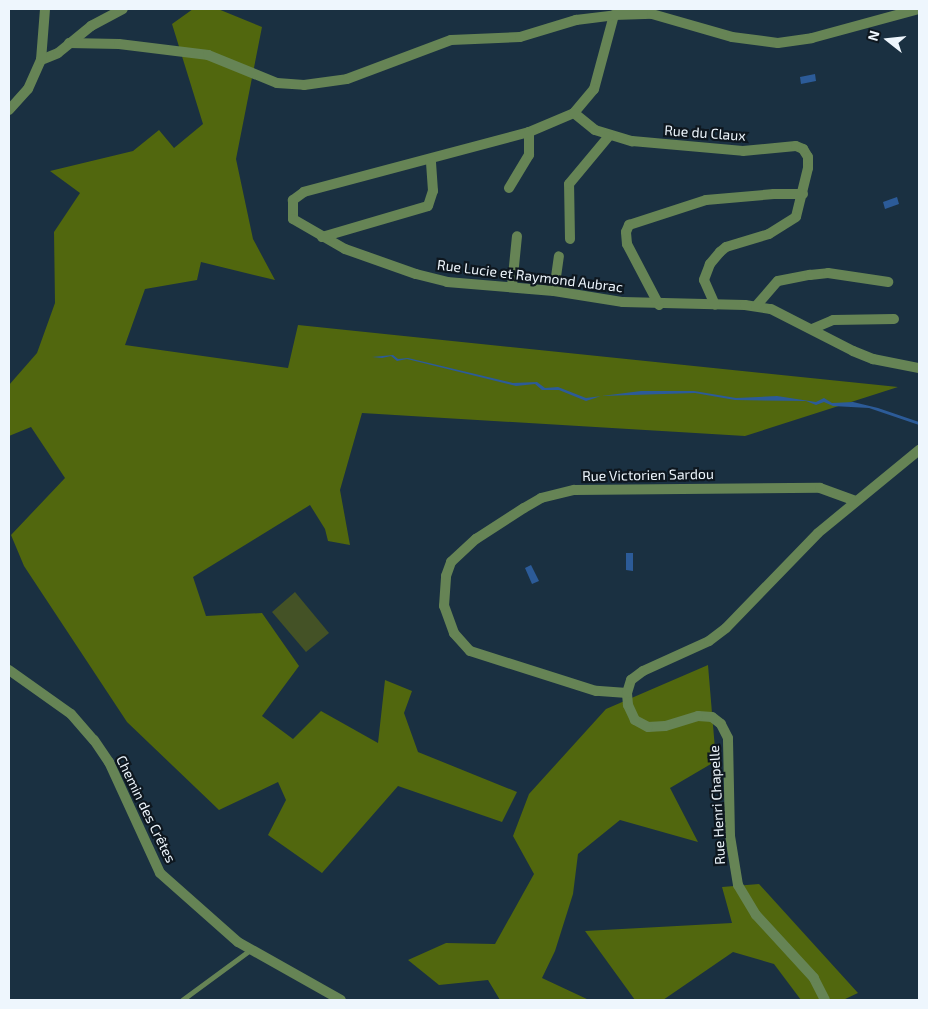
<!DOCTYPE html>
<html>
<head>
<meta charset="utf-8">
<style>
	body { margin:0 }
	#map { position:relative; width:928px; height:1009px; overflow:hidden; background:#1a3041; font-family:"Exo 2",sans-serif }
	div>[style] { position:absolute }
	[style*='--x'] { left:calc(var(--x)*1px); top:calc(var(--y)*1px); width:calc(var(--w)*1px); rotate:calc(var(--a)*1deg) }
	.green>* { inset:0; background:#445226 }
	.forest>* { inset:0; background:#51670e }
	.water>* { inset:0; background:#2c5b98 }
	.lane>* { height:5px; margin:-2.5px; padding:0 2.5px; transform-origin:2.5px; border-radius:2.5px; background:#668455 }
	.street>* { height:10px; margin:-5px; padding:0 5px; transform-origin:5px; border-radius:5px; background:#668455 }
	span { translate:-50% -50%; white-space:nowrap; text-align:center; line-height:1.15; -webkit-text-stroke:4.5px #0e171f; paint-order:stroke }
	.street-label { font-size:14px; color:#eef6fd }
	.frame { position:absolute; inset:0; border:10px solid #eef6fd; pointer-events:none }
	.north { position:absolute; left:863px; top:15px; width:50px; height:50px; -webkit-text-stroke:4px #0e171f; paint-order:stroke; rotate:286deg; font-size:14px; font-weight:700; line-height:20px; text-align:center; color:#eef6fd }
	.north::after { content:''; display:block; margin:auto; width:18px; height:22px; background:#eef6fd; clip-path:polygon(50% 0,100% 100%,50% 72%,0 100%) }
</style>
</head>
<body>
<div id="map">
	<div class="green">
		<div style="clip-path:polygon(295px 592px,329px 633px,306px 652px,272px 612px)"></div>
	</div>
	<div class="forest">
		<div style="clip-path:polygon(193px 9px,218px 9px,262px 27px,236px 159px,253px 239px,275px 280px,201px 262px,197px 280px,145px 289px,125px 345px,288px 368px,298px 325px,898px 387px,745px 436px,362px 413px,340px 490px,350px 545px,328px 541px,325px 529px,310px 505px,193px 577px,206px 616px,262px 613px,299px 666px,262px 716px,293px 739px,321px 711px,378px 743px,385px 680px,412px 691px,404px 713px,418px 752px,517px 792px,502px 822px,398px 786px,322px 873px,268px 835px,286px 800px,278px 782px,219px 810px,127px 722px,24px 566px,11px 535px,65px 478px,31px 427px,9px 436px,9px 385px,37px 353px,55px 303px,54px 232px,80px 193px,50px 171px,133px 151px,159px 130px,174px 148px,203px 124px,172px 24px)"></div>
		<div style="clip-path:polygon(708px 665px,716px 761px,670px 788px,698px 842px,620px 820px,578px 854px,573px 894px,555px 951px,542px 978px,589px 1000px,500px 1000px,488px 980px,439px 985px,408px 960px,446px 943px,495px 944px,534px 874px,513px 836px,529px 794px,606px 709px)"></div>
		<div style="clip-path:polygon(759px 884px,858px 993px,843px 1000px,801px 1000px,774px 964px,733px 952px,663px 1000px,635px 1000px,585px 931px,732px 923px,722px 887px)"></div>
	</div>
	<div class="water">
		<div style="clip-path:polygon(815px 74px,816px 81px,801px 84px,800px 77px)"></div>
		<div style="clip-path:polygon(897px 197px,899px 204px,885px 209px,883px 202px)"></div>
		<div style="clip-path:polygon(393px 355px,398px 359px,408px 358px,513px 383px,537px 382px,545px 388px,558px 387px,586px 398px,641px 391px,694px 391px,736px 398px,777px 396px,816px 402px,824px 398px,832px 403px,853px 402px,878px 408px,919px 422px,919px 425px,869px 408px,833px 406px,824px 402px,816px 405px,806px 401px,735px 400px,695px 393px,601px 396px,586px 401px,559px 390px,542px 390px,535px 384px,516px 386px,407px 359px,397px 361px,391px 356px,382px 358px,372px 357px)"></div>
		<div style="clip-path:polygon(626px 553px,633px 553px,633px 571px,626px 570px)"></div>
		<div style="clip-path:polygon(531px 565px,539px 581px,532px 584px,525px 568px)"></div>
	</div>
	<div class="lane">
		<div style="--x:182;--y:1000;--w:84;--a:-36.3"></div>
	</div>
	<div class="street">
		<div style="--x:614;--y:15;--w:77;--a:105.1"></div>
		<div style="--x:594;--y:89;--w:31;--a:130"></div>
		<div style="--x:574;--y:113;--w:49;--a:157.1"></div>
		<div style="--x:529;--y:132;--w:233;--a:165.1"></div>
		<div style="--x:304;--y:192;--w:14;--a:144"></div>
		<div style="--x:293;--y:200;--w:19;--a:90"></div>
		<div style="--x:293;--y:219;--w:60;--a:30"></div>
		<div style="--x:345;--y:249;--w:75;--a:19.4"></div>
		<div style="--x:416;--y:274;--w:32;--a:14"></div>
		<div style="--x:447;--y:282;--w:107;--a:4.8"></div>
		<div style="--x:554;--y:291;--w:70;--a:9.1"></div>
		<div style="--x:623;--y:302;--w:122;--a:1.4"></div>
		<div style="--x:745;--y:305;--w:26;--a:9"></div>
		<div style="--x:771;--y:309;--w:92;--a:27.1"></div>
		<div style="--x:853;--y:351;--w:22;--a:22"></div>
		<div style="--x:873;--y:359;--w:47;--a:11.1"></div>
		<div style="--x:69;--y:43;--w:50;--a:1.1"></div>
		<div style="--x:119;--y:44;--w:90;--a:7"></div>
		<div style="--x:208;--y:55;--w:74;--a:22.1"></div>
		<div style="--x:277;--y:83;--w:27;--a:4"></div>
		<div style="--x:304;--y:85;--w:43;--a:-7.9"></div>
		<div style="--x:347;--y:79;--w:111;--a:-20.6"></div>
		<div style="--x:451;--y:40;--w:69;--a:-2.5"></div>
		<div style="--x:520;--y:37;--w:59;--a:-16.9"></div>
		<div style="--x:576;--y:20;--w:38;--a:-7"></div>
		<div style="--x:614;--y:15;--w:38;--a:-2"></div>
		<div style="--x:652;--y:14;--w:83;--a:16"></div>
		<div style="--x:732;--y:37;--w:46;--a:7.4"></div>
		<div style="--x:778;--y:43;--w:34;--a:-8"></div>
		<div style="--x:812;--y:38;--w:111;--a:-15.2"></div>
		<div style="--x:41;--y:60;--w:18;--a:-22"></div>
		<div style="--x:58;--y:53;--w:43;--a:-39.3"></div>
		<div style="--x:91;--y:26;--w:36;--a:-28"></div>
		<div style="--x:9;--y:110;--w:28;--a:-48"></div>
		<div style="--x:28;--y:89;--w:32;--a:-66"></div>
		<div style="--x:41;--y:60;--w:51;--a:-85.5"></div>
		<div style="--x:574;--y:113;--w:27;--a:39"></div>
		<div style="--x:595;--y:130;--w:39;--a:17"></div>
		<div style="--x:632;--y:141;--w:111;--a:5.1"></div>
		<div style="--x:743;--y:151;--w:53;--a:-5.4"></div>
		<div style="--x:796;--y:146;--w:8;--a:23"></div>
		<div style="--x:803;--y:149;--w:9;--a:58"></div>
		<div style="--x:808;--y:157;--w:11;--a:90"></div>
		<div style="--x:808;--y:168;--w:50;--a:103.8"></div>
		<div style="--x:796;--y:217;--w:32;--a:148"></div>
		<div style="--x:769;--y:234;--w:45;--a:163.2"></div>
		<div style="--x:726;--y:247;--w:8;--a:140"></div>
		<div style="--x:720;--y:252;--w:16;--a:130"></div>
		<div style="--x:710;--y:264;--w:17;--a:111"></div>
		<div style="--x:704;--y:280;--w:27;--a:66"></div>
		<div style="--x:509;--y:188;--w:39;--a:-59"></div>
		<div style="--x:529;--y:155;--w:23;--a:-90"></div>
		<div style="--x:322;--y:237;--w:110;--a:-16.3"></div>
		<div style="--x:428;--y:206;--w:16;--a:-72"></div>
		<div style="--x:433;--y:191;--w:32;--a:-94"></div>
		<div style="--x:570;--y:239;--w:55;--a:-91"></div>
		<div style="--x:569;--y:184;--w:62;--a:-50.2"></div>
		<div style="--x:512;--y:286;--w:50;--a:-84.3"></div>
		<div style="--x:554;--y:291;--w:35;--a:-82"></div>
		<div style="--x:659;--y:305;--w:69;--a:-117.7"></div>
		<div style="--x:627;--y:244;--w:12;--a:-95"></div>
		<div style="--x:626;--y:232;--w:8;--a:-67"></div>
		<div style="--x:629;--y:225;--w:81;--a:-18"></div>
		<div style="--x:706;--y:200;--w:68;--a:-5"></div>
		<div style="--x:774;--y:194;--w:29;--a:0"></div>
		<div style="--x:756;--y:306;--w:33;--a:-49"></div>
		<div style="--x:778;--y:281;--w:33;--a:-11"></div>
		<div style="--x:810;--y:275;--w:18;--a:-6"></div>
		<div style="--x:828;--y:273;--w:61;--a:8.5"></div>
		<div style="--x:812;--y:329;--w:23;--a:-23"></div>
		<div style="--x:833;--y:320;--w:61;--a:-0.9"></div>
		<div style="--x:9;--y:670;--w:76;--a:35.4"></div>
		<div style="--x:71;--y:714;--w:35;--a:49"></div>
		<div style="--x:94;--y:740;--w:27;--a:56"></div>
		<div style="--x:109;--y:762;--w:122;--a:65.3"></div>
		<div style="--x:160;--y:873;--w:104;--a:41.5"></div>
		<div style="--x:238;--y:942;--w:118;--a:29.4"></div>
		<div style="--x:627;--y:693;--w:31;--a:-176"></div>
		<div style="--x:596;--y:691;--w:132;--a:-162.4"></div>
		<div style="--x:470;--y:651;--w:24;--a:-132"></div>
		<div style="--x:454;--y:633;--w:29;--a:-110"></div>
		<div style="--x:444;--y:606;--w:30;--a:-86"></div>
		<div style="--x:446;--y:576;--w:15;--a:-70"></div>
		<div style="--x:451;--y:562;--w:34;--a:-43"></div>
		<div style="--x:476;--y:539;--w:57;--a:-32.9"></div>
		<div style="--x:524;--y:508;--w:20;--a:-30"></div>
		<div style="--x:541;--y:498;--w:34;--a:-14"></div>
		<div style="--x:574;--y:490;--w:246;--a:-0.5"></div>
		<div style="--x:820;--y:488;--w:38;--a:20"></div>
		<div style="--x:825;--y:1000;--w:25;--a:-117"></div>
		<div style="--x:814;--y:978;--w:86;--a:-132.6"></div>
		<div style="--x:756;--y:915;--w:35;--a:-121"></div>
		<div style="--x:738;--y:885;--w:50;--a:-99.3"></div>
		<div style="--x:730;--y:836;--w:98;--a:-91.2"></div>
		<div style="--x:728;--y:738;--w:16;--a:-117"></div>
		<div style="--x:721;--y:724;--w:11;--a:-142"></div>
		<div style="--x:712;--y:717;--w:14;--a:-176"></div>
		<div style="--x:698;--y:716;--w:34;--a:163"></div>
		<div style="--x:665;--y:726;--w:17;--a:177"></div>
		<div style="--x:648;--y:727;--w:15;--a:-152"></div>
		<div style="--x:635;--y:720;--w:17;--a:-115"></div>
		<div style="--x:628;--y:705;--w:12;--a:-95"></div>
		<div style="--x:627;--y:693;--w:14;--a:-73"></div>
		<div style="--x:631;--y:680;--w:15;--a:-37"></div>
		<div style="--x:643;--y:671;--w:72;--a:-24.4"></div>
		<div style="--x:709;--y:641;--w:21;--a:-37"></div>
		<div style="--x:726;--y:628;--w:132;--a:-45.9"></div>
		<div style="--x:818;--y:533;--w:131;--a:-39.4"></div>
	</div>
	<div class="street-label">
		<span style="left:705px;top:133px;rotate:4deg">Rue du Claux</span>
		<span style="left:530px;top:276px;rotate:7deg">Rue Lucie et Raymond Aubrac</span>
		<span style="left:648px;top:475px;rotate:-1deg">Rue Victorien Sardou</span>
		<span style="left:717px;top:805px;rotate:-93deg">Rue Henri Chapelle</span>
		<span style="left:146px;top:809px;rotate:64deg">Chemin des Crêtes</span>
	</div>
	<div class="frame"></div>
	<div class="north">N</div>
</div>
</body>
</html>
